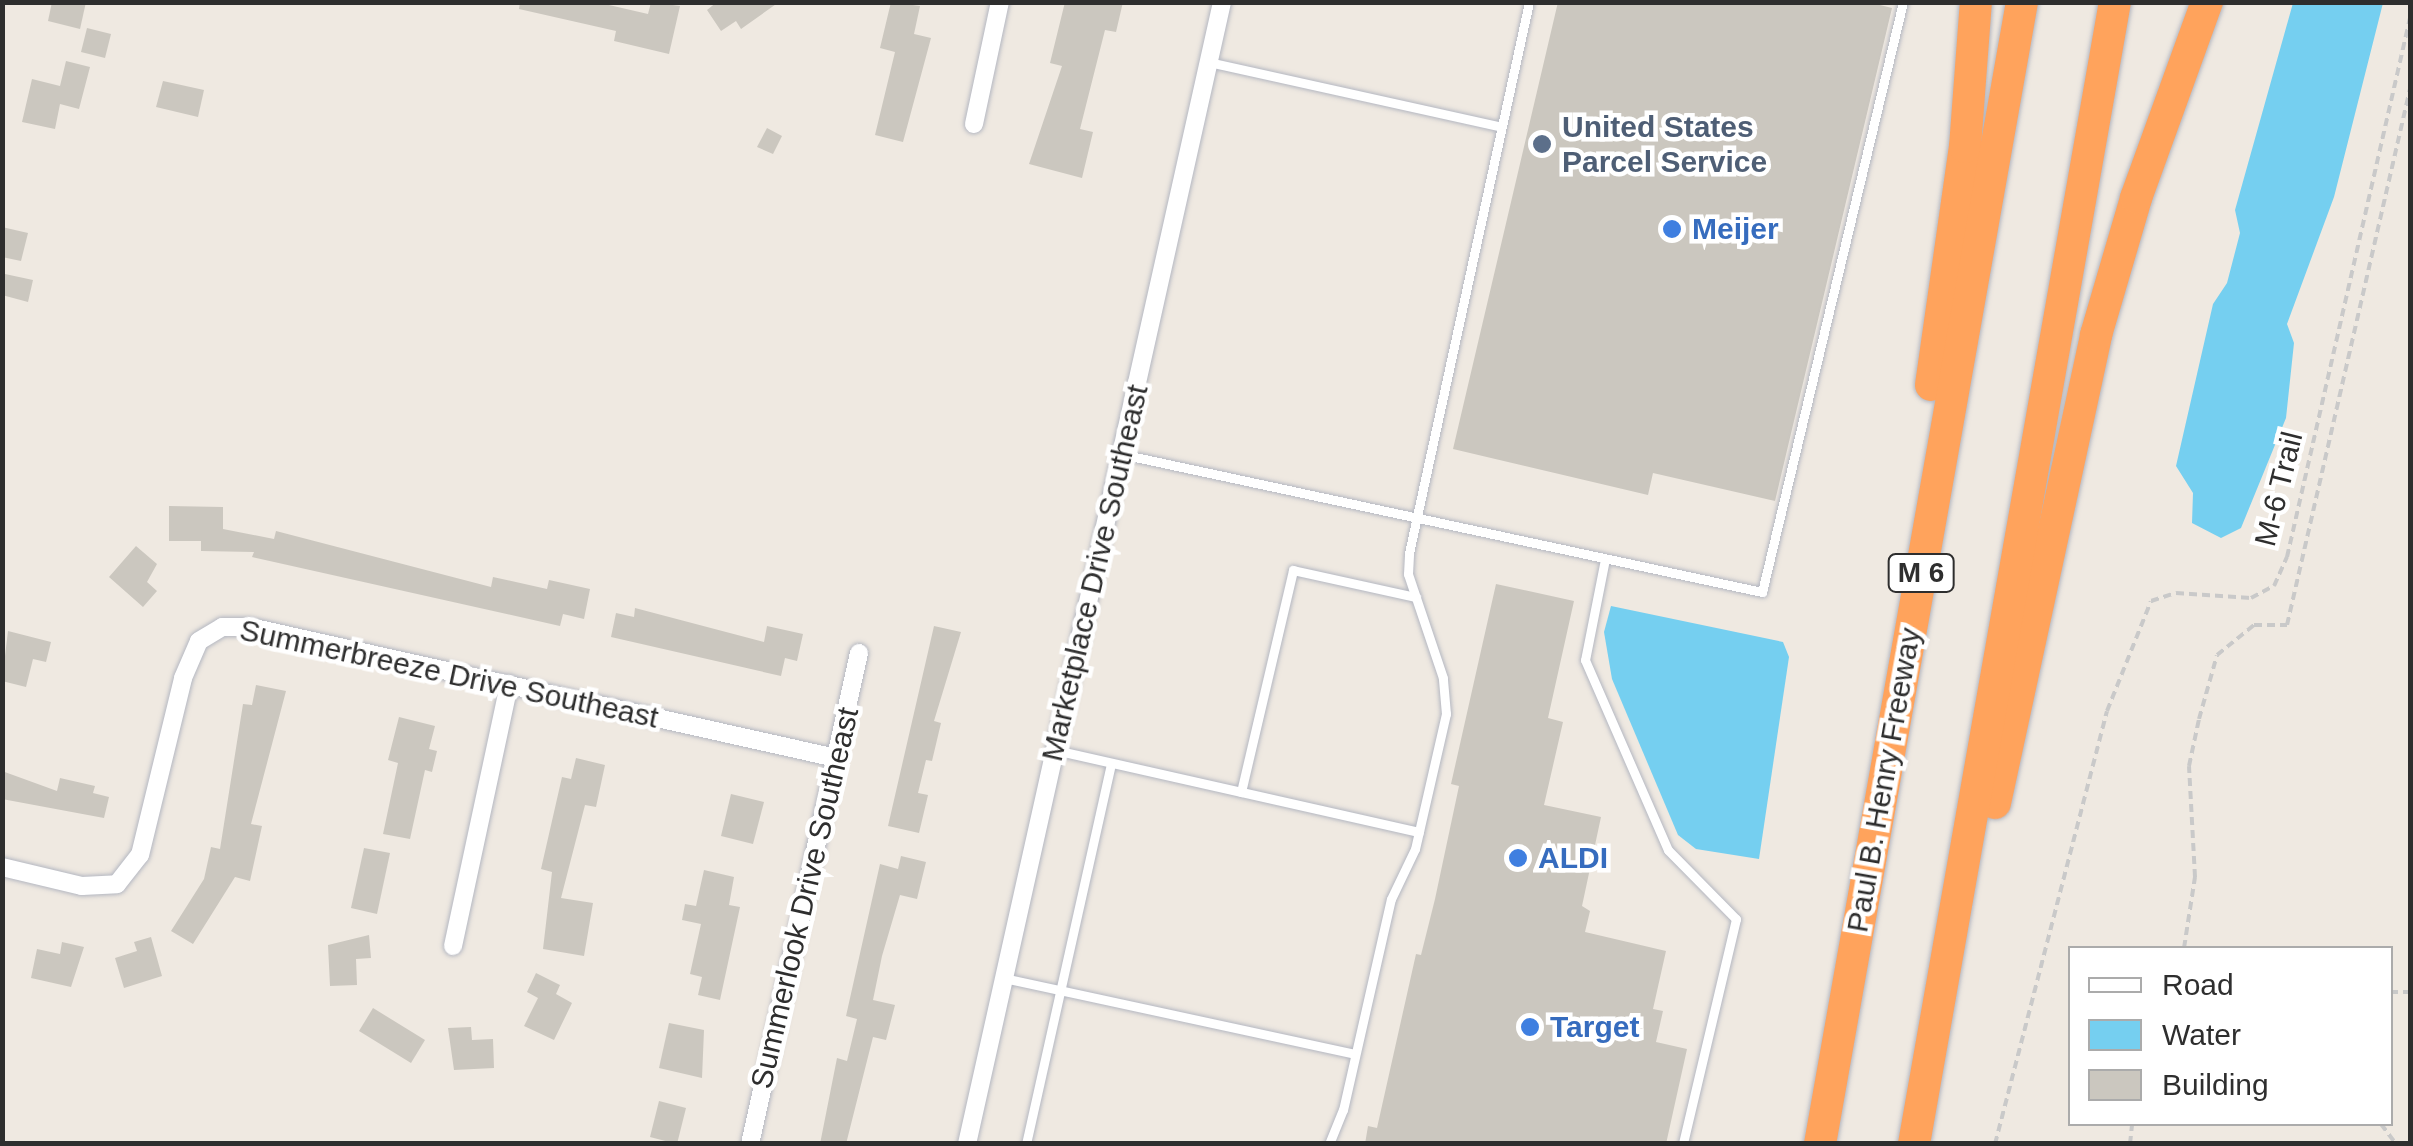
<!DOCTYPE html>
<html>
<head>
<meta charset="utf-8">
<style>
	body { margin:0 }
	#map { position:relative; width:2413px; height:1146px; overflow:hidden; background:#efe9e1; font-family:Arial,sans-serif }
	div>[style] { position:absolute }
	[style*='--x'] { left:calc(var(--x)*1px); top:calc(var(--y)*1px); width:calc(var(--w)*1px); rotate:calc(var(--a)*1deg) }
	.water>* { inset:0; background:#75cff0 }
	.building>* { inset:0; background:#cbc7bf }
	.path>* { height:4px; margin-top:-2px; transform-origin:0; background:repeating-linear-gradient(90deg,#c9c9c9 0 8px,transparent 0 13px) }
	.roads { filter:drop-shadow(0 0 2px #b4b7c1) drop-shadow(0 0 2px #b4b7c1) }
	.service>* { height:9px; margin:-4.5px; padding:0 4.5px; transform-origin:4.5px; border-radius:4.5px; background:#fff }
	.minor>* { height:18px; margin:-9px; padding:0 9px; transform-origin:9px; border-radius:9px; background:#fff }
	.motorway>* { height:32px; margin:-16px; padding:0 16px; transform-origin:16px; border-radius:16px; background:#ffa35c }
	.dots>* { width:28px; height:28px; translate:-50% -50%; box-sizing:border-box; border:5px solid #fff; border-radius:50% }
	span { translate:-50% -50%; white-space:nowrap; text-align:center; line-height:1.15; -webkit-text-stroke:9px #fff; paint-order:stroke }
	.shield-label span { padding:2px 8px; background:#fff; border:2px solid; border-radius:8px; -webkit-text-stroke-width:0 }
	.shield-label { font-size:28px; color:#2e2e2e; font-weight:700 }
	.service-label { font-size:30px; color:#4e5e75; font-weight:700 }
	.left { translate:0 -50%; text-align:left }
	.shop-label { font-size:30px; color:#366cbe; font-weight:700 }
	.street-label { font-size:30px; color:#2e2e2e }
	.frame { position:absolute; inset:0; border:5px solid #2e2e2e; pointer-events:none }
	.legend { position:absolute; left:2068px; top:946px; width:325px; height:180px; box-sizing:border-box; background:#fff; border:2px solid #ababab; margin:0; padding:12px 18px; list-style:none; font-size:30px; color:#2e2e2e }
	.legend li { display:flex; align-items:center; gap:20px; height:50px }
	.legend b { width:50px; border:2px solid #ababab }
</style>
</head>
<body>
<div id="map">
	<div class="water">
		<div style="clip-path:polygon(2293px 3px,2383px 3px,2334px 197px,2287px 324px,2294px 343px,2286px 418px,2241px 528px,2221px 538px,2192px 523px,2193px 493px,2176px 466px,2213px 304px,2227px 283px,2240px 233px,2235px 210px)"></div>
		<div style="clip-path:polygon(1611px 606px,1783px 642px,1789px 657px,1759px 859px,1696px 849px,1678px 835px,1612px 679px,1604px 632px)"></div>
	</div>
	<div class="building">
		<div style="clip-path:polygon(52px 2px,86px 2px,80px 29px,48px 21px)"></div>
		<div style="clip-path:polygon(520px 2px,596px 2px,648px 14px,651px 2px,680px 6px,669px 54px,614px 41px,616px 31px,519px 9px)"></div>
		<div style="clip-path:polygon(717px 2px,779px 2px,741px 29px,736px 21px,721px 31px,707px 10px)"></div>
		<div style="clip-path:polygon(891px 2px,920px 6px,914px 34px,931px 38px,903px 142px,875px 135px,895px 52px,880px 48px)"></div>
		<div style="clip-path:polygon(1065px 2px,1123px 2px,1116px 32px,1105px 30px,1080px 129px,1093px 132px,1082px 178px,1029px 164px,1062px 66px,1050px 63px)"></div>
		<div style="clip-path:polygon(1558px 2px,1868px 2px,1892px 8px,1775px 501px,1653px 473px,1648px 495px,1453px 449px)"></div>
		<div style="clip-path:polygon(87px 28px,111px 34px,105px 58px,81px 52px)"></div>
		<div style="clip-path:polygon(66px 61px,90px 67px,79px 109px,60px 104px,55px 129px,22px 122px,32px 79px,60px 86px)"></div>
		<div style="clip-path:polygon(163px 81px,204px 90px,198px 117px,156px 107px)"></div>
		<div style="clip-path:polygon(767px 128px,782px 136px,773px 154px,757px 147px)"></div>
		<div style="clip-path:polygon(2px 227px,28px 233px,21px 261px,2px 257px)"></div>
		<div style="clip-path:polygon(5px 274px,33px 280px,28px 302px,2px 295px)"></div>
		<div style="clip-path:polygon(169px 506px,223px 507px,223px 529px,274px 539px,276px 531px,491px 587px,493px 577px,547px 589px,549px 580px,590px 589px,584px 619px,563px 614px,560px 626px,252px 557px,254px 552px,201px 551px,201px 541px,169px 541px)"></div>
		<div style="clip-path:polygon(136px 546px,157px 564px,147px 582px,157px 591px,143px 607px,109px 577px)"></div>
		<div style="clip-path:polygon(1496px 584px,1574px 601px,1548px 718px,1563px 722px,1544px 805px,1601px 817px,1582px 906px,1590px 911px,1585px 932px,1666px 951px,1653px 1009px,1663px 1011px,1656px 1042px,1687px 1049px,1666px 1144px,1365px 1144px,1368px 1126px,1377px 1128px,1416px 954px,1421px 955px,1435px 899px,1459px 786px,1451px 784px)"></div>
		<div style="clip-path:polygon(635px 608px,764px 642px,767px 626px,803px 634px,797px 661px,785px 658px,781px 676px,611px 637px,616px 613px,634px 617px)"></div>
		<div style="clip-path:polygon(934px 626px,961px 632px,934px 721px,941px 723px,932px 761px,926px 760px,918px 793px,928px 795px,919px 833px,888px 826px)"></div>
		<div style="clip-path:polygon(8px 631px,51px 642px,46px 662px,33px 659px,26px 687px,2px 681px)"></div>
		<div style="clip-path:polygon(256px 685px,286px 691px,251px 824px,262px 826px,250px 881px,235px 877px,193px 944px,171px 931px,204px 879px,211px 847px,220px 849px,243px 704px,252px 705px)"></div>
		<div style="clip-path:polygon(399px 717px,435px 726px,429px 749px,437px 751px,432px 772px,425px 770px,410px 839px,383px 834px,398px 763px,388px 760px)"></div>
		<div style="clip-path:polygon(576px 758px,605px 765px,596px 807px,585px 805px,561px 898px,593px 903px,584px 956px,543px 949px,552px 872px,541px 869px,562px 777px,571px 779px)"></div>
		<div style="clip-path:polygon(2px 771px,57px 791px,60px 778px,95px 786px,93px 793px,109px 797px,104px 818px,2px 799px)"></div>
		<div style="clip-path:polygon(731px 794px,764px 802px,753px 844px,721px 836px)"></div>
		<div style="clip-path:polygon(364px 848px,390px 853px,377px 914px,351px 908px)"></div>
		<div style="clip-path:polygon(901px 856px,926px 862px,917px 899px,900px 895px,882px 956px,873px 1000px,895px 1005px,886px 1040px,873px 1037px,846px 1144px,820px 1144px,837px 1058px,847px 1061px,857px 1019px,846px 1016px,880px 864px,898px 869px)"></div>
		<div style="clip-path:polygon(704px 870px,734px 877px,729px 905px,740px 907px,720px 1000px,698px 995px,702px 977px,690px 974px,701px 924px,682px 920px,685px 904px,696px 906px)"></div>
		<div style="clip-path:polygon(369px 935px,371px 958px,356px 959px,357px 985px,330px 986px,328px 945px)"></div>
		<div style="clip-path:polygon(151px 937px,162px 976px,124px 988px,115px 958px,137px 951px,134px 942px)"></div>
		<div style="clip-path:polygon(62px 942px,84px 947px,71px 987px,31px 978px,37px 949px,60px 954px)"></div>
		<div style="clip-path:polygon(536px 973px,560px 985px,556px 994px,572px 1003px,554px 1040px,524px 1026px,538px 998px,527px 992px)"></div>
		<div style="clip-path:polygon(373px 1008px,425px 1040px,411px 1063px,359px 1031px)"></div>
		<div style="clip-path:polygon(669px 1023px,704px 1030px,702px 1078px,659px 1068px)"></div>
		<div style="clip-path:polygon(471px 1027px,472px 1040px,493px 1039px,494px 1068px,454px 1070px,448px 1028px)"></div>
		<div style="clip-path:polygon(659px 1101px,686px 1108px,677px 1144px,650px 1137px)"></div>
	</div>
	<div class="path">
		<div style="--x:2184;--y:948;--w:72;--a:-81.2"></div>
		<div style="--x:2195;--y:877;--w:111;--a:-93.1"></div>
		<div style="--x:2189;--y:766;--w:48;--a:-78"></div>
		<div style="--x:2199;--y:719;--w:66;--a:-74.3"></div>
		<div style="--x:2217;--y:655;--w:48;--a:-39"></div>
		<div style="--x:2254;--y:625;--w:33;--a:0"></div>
		<div style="--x:2287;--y:625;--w:550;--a:-77.08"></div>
		<div style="--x:2390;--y:992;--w:20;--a:0"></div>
		<div style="--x:2381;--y:1124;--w:25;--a:53"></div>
		<div style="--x:1995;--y:1144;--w:447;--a:-75.5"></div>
		<div style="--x:2107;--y:711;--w:118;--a:-68.2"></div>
		<div style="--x:2151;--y:601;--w:26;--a:-18"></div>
		<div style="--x:2176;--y:593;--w:75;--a:3.8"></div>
		<div style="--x:2251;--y:598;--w:26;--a:-28"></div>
		<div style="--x:2274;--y:586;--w:32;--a:-66"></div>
		<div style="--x:2287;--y:557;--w:553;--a:-77.15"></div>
		<div style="--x:2130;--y:1144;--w:20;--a:-84"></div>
	</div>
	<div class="roads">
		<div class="service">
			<div style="--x:1209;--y:62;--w:299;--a:12.5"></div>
			<div style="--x:1121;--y:454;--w:656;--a:12.15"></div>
			<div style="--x:1762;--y:592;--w:607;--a:-76.56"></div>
			<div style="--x:1605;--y:559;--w:103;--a:101.2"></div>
			<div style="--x:1585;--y:660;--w:207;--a:66.4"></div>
			<div style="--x:1668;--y:850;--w:97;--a:45.4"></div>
			<div style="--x:1736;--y:919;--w:231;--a:103.3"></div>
			<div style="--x:1055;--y:750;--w:373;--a:12.7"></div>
			<div style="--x:1241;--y:792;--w:228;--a:-76.8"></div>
			<div style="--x:1293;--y:570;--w:126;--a:12.4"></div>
			<div style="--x:1004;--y:978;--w:359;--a:12.2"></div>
			<div style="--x:1026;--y:1144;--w:390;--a:-77.4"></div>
			<div style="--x:1329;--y:1144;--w:37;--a:-68"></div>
			<div style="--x:1343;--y:1110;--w:216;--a:-77.2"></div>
			<div style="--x:1391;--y:899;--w:55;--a:-64.4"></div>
			<div style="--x:1415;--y:849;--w:139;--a:-77.1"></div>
			<div style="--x:1446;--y:714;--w:36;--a:-95"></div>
			<div style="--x:1443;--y:678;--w:110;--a:-108.6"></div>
			<div style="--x:1408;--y:574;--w:21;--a:-87"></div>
			<div style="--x:1409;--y:553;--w:564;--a:-77.71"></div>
		</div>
		<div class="minor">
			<div style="--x:974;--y:124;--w:125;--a:-78"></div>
			<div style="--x:2;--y:867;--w:82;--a:13.4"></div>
			<div style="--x:82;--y:886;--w:35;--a:-3"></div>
			<div style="--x:117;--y:884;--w:37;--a:-52"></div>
			<div style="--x:140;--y:855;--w:182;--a:-76.3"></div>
			<div style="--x:183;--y:678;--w:40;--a:-66.6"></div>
			<div style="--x:199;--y:641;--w:27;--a:-31"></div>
			<div style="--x:222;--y:627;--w:28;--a:0"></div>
			<div style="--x:250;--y:627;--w:600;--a:12.6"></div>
			<div style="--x:453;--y:946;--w:268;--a:-77.9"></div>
			<div style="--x:750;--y:1144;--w:503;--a:-77.48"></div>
			<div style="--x:967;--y:1144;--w:1170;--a:-77.41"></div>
		</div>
		<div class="motorway">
			<div style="--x:1931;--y:385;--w:240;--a:-81.9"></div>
			<div style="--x:1965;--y:147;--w:145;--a:-85.7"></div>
			<div style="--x:1995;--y:803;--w:479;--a:-77.8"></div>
			<div style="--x:2096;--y:335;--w:143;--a:-73.7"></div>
			<div style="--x:2136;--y:198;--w:208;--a:-70.1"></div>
			<div style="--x:1820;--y:1144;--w:1160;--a:-79.97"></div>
			<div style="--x:1914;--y:1144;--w:1160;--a:-80.02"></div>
		</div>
	</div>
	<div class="dots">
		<div style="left:1542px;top:144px;background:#5c6f8a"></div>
		<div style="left:1672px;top:229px;background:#3f7fe0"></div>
		<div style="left:1518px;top:858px;background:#3f7fe0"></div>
		<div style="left:1530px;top:1027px;background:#3f7fe0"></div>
	</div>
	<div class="shield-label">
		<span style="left:1921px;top:573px">M 6</span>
	</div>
	<div class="service-label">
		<span class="left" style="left:1562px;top:144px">United States<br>Parcel Service</span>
	</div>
	<div class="shop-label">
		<span class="left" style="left:1692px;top:229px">Meijer</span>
		<span class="left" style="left:1538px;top:858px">ALDI</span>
		<span class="left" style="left:1550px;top:1027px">Target</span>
	</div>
	<div class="street-label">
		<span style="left:2279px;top:489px;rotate:-76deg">M-6 Trail</span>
		<span style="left:1095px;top:573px;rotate:-77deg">Marketplace Drive Southeast</span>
		<span style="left:449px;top:674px;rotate:12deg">Summerbreeze Drive Southeast</span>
		<span style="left:1884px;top:780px;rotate:-80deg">Paul B. Henry Freeway</span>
		<span style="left:805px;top:898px;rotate:-77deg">Summerlook Drive Southeast</span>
	</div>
	<div class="frame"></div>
	<ul class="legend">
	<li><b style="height:12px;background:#fff"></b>Road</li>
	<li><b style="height:28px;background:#75cff0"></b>Water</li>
	<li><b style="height:28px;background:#cbc7bf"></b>Building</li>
	</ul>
</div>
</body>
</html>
